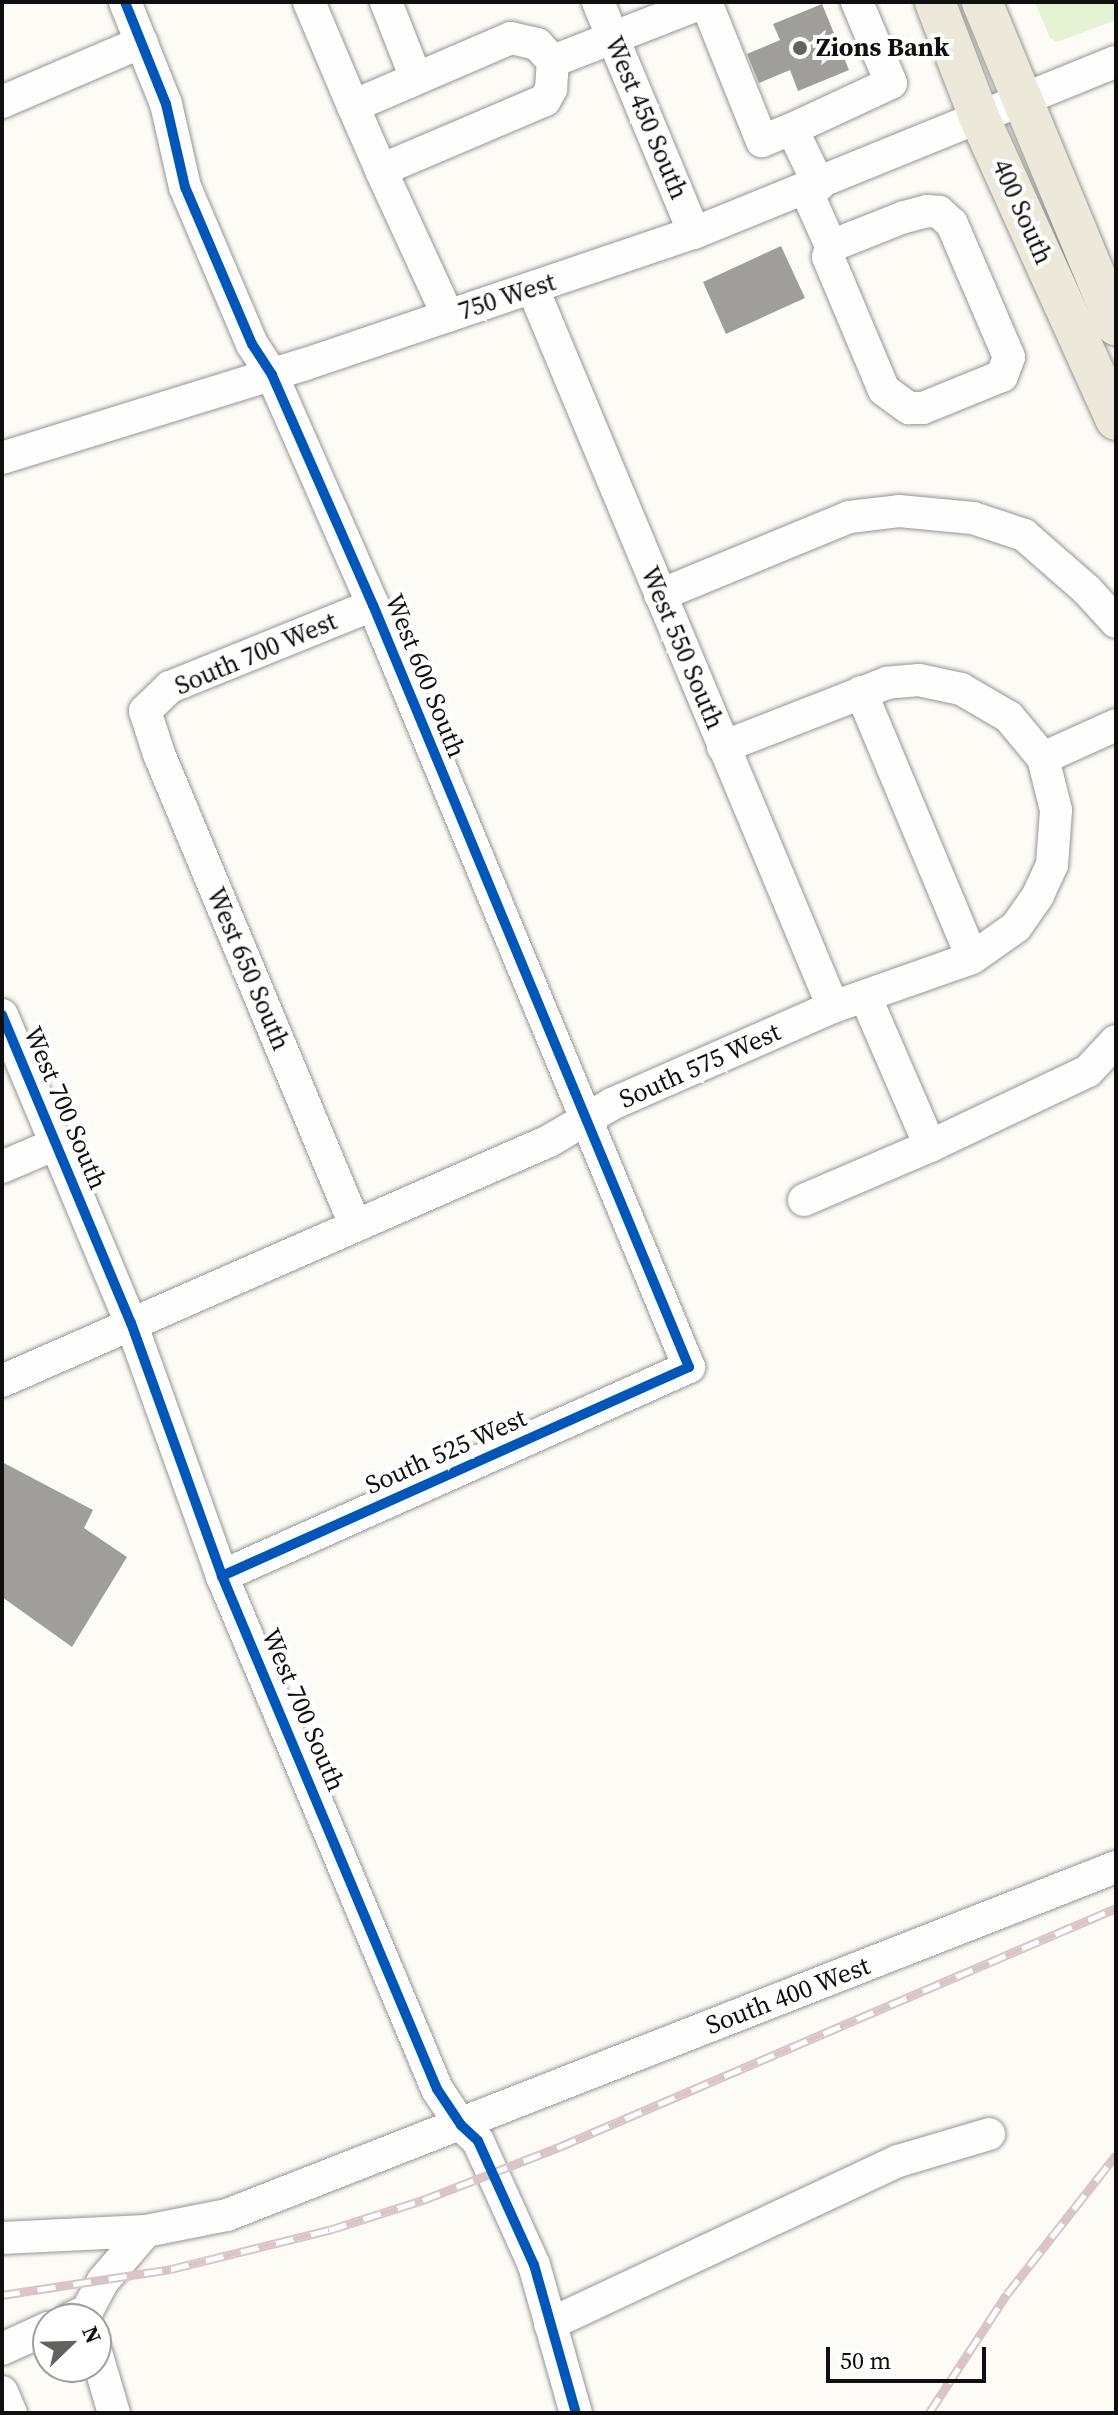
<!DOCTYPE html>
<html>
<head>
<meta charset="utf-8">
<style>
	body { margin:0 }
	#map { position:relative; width:1118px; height:2415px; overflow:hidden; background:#fcfbf5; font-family:"Source Serif 4",serif }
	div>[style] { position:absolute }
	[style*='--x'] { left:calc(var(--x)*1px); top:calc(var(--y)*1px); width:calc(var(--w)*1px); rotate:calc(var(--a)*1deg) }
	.green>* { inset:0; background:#e5f3d4 }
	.building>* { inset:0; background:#a09e9a }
	.roads { filter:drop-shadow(0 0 2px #969593) drop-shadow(0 0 2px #969593) }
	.minor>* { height:32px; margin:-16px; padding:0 16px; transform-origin:16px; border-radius:16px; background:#fffefe }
	.major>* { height:40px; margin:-20px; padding:0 20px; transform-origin:20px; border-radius:20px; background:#ede9da }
	.rail>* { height:9px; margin-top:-4.5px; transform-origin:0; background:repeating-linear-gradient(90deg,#fff 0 18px,#d9c5c5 0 36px); box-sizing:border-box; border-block:2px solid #d9c5c5 }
	.cycleway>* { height:10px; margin:-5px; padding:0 5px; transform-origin:5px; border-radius:5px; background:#0057b8 }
	.dots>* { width:22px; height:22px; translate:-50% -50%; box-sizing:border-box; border:4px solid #fff; border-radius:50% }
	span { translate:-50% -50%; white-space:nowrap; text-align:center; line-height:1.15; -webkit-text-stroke:8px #fff; paint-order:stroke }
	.poi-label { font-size:26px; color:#0f0f0f; font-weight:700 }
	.left { translate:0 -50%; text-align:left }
	.street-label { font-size:26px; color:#0f0f0f }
	.frame { position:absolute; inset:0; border:4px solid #0f0f0f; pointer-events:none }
	.north { position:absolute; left:32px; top:2303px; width:80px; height:80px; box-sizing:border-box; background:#fff; border:2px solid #9f9f9f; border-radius:50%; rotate:67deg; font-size:22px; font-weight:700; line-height:32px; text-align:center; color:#0f0f0f }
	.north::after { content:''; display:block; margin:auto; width:28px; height:36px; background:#626260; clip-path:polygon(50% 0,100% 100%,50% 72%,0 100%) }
	.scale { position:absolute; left:826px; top:2347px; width:160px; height:36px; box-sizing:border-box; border:4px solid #0f0f0f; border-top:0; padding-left:10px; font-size:24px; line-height:28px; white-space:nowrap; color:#0f0f0f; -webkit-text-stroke:6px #fff; paint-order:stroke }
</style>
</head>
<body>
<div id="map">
	<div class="green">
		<div style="clip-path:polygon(1035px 2px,1116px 2px,1116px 20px,1057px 42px,1050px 38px)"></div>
	</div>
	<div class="building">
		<div style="clip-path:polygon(822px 4px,849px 70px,798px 91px,790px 70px,759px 83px,747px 54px,780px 40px,773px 24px)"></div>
		<div style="clip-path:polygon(781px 246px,805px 298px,726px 334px,703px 282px)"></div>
		<div style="clip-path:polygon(2px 1462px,93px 1510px,84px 1528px,127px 1557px,72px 1647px,2px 1597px)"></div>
	</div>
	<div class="roads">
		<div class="minor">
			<div style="--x:125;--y:2;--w:110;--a:68.1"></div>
			<div style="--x:166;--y:104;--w:85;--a:77.1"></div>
			<div style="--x:185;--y:187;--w:171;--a:66.9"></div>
			<div style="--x:252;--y:344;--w:37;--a:57"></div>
			<div style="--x:272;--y:375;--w:251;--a:66.3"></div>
			<div style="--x:373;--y:605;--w:825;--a:67.48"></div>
			<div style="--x:689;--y:1367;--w:512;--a:155.89"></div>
			<div style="--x:309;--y:2;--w:113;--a:67.1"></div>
			<div style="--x:353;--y:106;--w:172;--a:-23.3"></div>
			<div style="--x:511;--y:38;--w:27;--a:13"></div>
			<div style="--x:537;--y:44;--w:23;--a:47"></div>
			<div style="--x:386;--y:2;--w:82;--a:68.5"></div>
			<div style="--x:598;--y:2;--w:250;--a:67.4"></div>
			<div style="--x:706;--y:2;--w:150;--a:68.1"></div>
			<div style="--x:762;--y:141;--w:32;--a:-22"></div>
			<div style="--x:2;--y:102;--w:152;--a:-23.2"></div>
			<div style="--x:353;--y:106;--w:70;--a:66.4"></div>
			<div style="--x:819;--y:185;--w:62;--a:-115.7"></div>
			<div style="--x:792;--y:129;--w:109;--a:-24.9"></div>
			<div style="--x:891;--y:83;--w:88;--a:-112.8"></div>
			<div style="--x:806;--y:190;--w:61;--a:65.9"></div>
			<div style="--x:831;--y:246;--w:11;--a:105"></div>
			<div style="--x:828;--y:257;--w:144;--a:67.2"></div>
			<div style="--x:884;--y:390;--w:31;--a:36"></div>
			<div style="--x:909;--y:408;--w:14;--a:0"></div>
			<div style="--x:923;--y:408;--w:85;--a:-22.1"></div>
			<div style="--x:1002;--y:376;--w:20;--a:-70"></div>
			<div style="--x:1009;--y:357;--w:145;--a:-113.2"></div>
			<div style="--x:952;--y:224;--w:18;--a:-137"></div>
			<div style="--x:939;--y:212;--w:12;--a:-175"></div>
			<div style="--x:927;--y:211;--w:24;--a:165"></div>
			<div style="--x:904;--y:217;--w:79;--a:158.3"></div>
			<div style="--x:533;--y:289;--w:778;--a:67.32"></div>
			<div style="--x:448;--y:316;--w:161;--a:-114.7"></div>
			<div style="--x:381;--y:170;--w:178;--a:-23.1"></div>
			<div style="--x:545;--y:100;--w:13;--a:-61"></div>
			<div style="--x:551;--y:89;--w:28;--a:-86"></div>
			<div style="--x:553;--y:61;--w:162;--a:-21.3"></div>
			<div style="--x:2;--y:458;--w:315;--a:-17.2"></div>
			<div style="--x:303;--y:365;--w:413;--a:-18.7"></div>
			<div style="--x:694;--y:233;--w:455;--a:-22.1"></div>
			<div style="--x:660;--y:595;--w:204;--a:-22.4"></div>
			<div style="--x:849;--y:517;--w:50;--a:-6.8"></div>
			<div style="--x:899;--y:511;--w:74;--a:5.4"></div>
			<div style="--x:973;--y:518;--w:54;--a:18.4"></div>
			<div style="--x:1024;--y:535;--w:84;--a:41.1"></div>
			<div style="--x:1087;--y:590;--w:43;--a:47.8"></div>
			<div style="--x:861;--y:692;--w:288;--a:67.3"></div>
			<div style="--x:1043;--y:758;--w:80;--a:-24.3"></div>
			<div style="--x:866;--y:998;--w:161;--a:66.6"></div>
			<div style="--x:930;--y:1146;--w:175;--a:-25.4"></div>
			<div style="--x:1088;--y:1071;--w:41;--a:-47"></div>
			<div style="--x:2;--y:1015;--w:334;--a:67.3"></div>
			<div style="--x:131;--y:1323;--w:269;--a:70.2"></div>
			<div style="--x:222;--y:1576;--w:556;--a:67.26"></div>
			<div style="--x:437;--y:2089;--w:43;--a:56.3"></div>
			<div style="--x:461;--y:2125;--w:23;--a:43"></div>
			<div style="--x:478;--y:2141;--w:136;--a:65.7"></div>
			<div style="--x:534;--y:2265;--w:154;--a:74.2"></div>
			<div style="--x:2;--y:1167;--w:59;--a:-23.1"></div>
			<div style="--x:804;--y:1200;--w:137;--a:-23.2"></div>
			<div style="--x:355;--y:1225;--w:510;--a:-112.59"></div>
			<div style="--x:159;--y:754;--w:45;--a:-108"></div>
			<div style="--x:145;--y:711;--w:35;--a:-44"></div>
			<div style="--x:170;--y:687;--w:219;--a:-22"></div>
			<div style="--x:2;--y:1381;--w:597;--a:-23.69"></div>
			<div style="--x:549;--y:1141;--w:73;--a:-30.4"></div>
			<div style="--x:612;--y:1104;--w:241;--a:-23.7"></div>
			<div style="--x:833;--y:1007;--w:147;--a:-19.4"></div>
			<div style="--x:972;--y:958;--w:54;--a:-35.2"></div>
			<div style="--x:1016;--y:927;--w:39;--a:-55"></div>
			<div style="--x:1038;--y:895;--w:33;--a:-65"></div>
			<div style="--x:1052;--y:865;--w:55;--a:-85.8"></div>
			<div style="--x:1056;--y:810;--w:54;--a:-104"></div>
			<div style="--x:1043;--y:758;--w:53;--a:-129.7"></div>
			<div style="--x:1009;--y:717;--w:56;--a:-149.7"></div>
			<div style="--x:961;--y:689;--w:43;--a:-167.9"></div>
			<div style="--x:919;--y:680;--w:32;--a:175"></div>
			<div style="--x:887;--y:683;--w:176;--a:158.7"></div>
			<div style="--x:2;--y:2238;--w:144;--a:-2.8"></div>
			<div style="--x:146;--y:2231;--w:83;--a:-11.2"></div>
			<div style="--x:227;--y:2215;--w:955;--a:-21.38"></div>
			<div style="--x:69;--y:2319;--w:20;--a:-24"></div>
			<div style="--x:87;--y:2311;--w:34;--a:-62"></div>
			<div style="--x:103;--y:2281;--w:66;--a:-49.3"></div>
			<div style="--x:550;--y:2324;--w:384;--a:-25.1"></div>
			<div style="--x:898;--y:2161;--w:95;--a:-16.5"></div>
			<div style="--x:2;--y:2349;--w:51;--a:-24.5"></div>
			<div style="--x:96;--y:2352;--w:64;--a:73.6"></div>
			<div style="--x:2;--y:2392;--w:23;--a:67"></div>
		</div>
		<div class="major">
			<div style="--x:935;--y:2;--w:125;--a:69"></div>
			<div style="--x:980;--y:119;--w:330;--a:65.7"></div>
			<div style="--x:982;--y:2;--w:350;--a:67.5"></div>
		</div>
	</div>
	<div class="rail">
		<div style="--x:2;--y:2295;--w:171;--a:-8.7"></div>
		<div style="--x:171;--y:2269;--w:163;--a:-13.9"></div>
		<div style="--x:329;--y:2230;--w:99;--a:-17.7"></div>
		<div style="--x:423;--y:2200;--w:146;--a:-21.3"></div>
		<div style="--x:559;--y:2147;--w:606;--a:-23.22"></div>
		<div style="--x:929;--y:2413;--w:142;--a:-56.8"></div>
		<div style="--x:1007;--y:2294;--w:177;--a:-51.9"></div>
	</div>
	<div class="cycleway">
		<div style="--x:125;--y:2;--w:110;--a:68.1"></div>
		<div style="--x:166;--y:104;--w:85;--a:77.1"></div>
		<div style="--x:185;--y:187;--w:171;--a:66.9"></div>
		<div style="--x:252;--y:344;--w:37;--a:57"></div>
		<div style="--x:272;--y:375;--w:251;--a:66.3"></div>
		<div style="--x:373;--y:605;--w:825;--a:67.48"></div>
		<div style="--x:689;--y:1367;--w:512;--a:155.89"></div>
		<div style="--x:2;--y:1015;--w:334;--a:67.3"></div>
		<div style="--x:131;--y:1323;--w:269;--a:70.2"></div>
		<div style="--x:222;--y:1576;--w:556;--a:67.26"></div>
		<div style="--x:437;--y:2089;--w:43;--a:56.3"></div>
		<div style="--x:461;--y:2125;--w:23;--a:43"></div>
		<div style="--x:478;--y:2141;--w:136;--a:65.7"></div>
		<div style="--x:534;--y:2265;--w:154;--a:74.2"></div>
	</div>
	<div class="dots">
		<div style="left:800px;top:48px;background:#626260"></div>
	</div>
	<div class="poi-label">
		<span class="left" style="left:816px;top:48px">Zions Bank</span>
	</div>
	<div class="street-label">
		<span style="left:646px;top:118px;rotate:67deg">West 450 South</span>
		<span style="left:1022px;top:212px;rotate:66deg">400 South</span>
		<span style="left:507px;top:297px;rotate:-18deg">750 West</span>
		<span style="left:682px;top:648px;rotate:67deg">West 550 South</span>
		<span style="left:256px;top:654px;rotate:-23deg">South 700 West</span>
		<span style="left:425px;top:676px;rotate:68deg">West 600 South</span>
		<span style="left:248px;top:969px;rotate:67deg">West 650 South</span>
		<span style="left:700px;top:1066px;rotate:-24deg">South 575 West</span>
		<span style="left:65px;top:1108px;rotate:67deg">West 700 South</span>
		<span style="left:446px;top:1452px;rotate:-24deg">South 525 West</span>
		<span style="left:303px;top:1710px;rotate:67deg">West 700 South</span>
		<span style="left:788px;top:1996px;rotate:-21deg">South 400 West</span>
	</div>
	<div class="frame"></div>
	<div class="north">N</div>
	<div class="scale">50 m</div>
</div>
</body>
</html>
